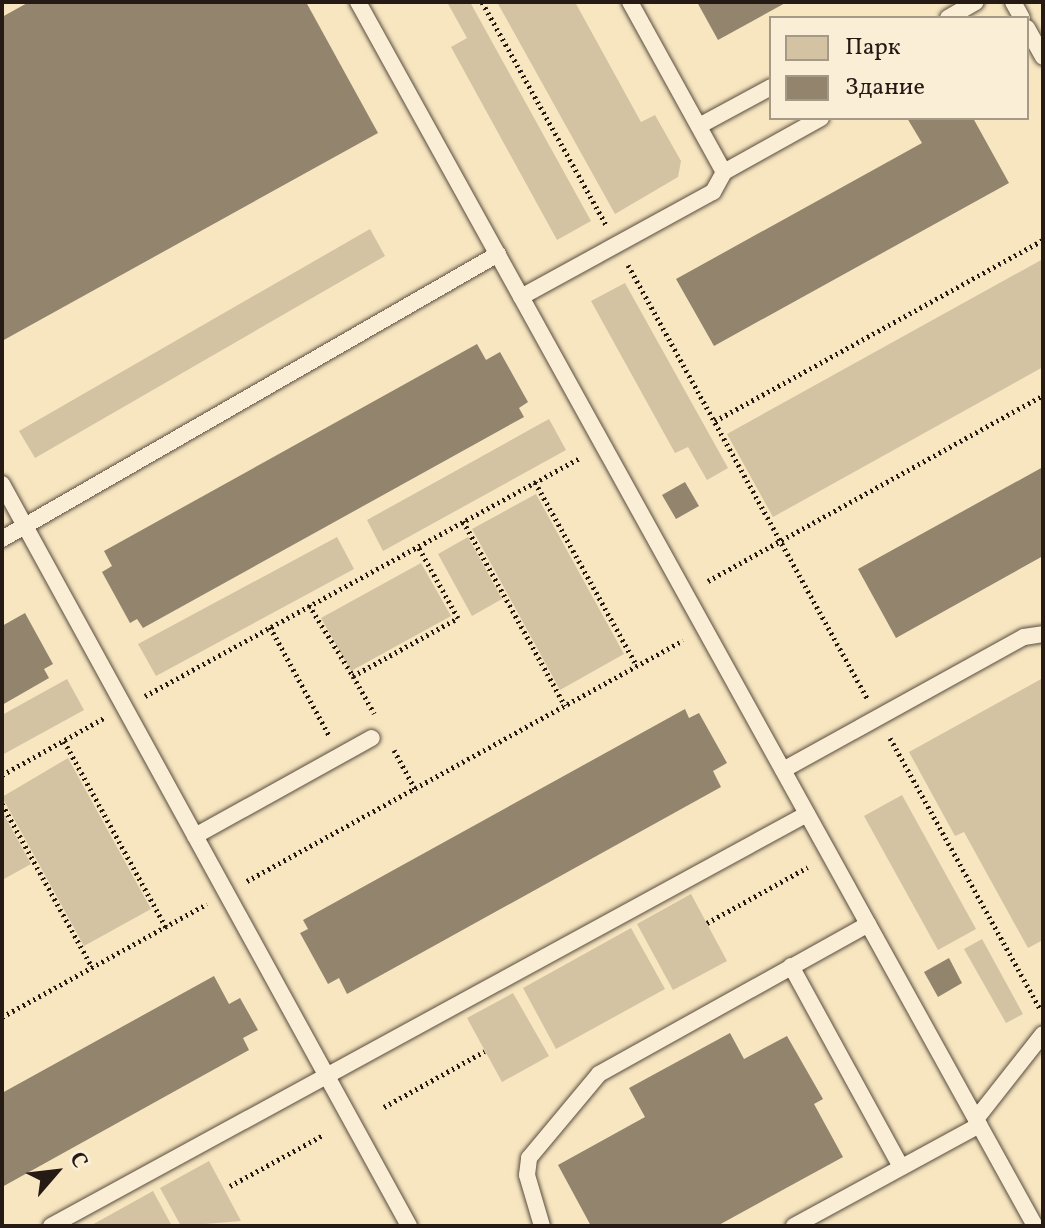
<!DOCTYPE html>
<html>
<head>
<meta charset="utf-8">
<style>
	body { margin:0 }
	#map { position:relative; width:1045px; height:1228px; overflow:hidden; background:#f7e6c0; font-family:Vollkorn,serif }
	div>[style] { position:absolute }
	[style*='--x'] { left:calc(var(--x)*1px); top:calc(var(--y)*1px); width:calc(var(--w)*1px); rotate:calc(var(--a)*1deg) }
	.green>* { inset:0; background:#d3c3a3 }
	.building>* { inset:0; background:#92846d }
	.path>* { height:5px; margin-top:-2.5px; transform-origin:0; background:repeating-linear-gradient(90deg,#251a14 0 2px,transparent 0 6px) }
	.roads { filter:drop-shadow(0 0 2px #5a4d3f) drop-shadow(0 0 2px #5a4d3f) }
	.lane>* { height:16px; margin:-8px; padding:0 8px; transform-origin:8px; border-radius:8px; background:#faefd6 }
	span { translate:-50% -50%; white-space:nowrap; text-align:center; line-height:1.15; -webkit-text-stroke:8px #faefd6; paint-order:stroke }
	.frame { position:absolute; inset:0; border:4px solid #251a14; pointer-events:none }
	.legend { position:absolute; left:769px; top:16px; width:260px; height:104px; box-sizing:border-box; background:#faefd6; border:2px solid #a59a88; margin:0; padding:10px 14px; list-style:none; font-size:24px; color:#251a14 }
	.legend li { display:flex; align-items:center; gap:16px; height:40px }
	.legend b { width:40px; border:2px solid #a59a88 }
	.north { position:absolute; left:16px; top:1132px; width:80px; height:80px; -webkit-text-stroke:6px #faefd6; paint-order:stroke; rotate:62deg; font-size:22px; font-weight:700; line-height:32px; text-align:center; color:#251a14 }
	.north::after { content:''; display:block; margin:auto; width:28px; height:36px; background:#251a14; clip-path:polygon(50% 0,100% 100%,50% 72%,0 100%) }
</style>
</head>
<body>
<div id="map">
	<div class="green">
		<div style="clip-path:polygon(447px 2px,470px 2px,591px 221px,557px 240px,451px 47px,467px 38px)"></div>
		<div style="clip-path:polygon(497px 2px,575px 2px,641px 122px,655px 115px,681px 161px,678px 177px,615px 214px)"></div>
		<div style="clip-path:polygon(370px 229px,385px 256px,35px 458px,19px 431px)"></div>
		<div style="clip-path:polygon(1043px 259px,1043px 367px,773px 517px,727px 434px)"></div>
		<div style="clip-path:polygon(625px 283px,728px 468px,707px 480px,688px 447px,675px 453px,591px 301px)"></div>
		<div style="clip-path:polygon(549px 419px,566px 450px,383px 551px,367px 520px)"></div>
		<div style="clip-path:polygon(536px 494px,624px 654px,560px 690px,472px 529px)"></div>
		<div style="clip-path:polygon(337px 537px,354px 569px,156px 676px,138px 644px)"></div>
		<div style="clip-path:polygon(468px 537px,502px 599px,472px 616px,438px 554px)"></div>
		<div style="clip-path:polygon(421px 563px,451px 616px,351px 671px,321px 618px)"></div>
		<div style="clip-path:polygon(1043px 678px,1043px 940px,1028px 948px,964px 832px,955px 836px,909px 752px)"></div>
		<div style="clip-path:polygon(67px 679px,84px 710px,2px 755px,2px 715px)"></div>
		<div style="clip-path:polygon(68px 758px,151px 909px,84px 946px,2px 797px)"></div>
		<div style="clip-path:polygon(902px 795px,976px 929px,938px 950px,864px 816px)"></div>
		<div style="clip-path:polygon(2px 811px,31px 864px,4px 879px,2px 875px)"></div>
		<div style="clip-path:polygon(691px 894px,727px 961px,673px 990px,637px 924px)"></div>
		<div style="clip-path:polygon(631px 928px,665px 989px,556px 1049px,523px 988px)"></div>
		<div style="clip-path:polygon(982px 939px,1023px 1014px,1006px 1023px,964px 949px)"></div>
		<div style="clip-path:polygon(513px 993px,549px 1056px,502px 1082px,467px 1018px)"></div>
		<div style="clip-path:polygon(209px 1161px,241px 1221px,181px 1226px,160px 1188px)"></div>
		<div style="clip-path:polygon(153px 1191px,172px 1226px,90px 1226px)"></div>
	</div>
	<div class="building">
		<div style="clip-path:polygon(29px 2px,306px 2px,378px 133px,2px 341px,2px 17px)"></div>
		<div style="clip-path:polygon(697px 2px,787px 2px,718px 40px)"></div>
		<div style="clip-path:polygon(907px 118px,973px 118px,1009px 183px,714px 346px,676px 279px,922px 143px)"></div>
		<div style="clip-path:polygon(477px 344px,486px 360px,500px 352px,528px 402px,519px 408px,524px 417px,143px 628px,137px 619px,130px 623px,102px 572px,112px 566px,104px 551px)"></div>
		<div style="clip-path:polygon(1043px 467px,1043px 556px,896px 638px,858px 569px)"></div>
		<div style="clip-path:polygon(685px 482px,699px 506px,676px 519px,662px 495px)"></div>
		<div style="clip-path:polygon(25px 613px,53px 664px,44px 669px,49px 678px,2px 705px,2px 626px)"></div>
		<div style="clip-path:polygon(685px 709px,689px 718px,699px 713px,727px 763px,713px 771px,721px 787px,347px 994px,339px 978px,328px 984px,300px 933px,308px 929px,303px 920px)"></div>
		<div style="clip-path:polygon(949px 958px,962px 983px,938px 997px,924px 972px)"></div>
		<div style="clip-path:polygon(214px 976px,229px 1004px,240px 998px,258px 1030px,243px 1038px,249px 1050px,2px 1187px,2px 1093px)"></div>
		<div style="clip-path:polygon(730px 1033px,744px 1059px,787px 1036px,823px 1099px,814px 1104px,843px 1157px,717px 1226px,591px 1226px,558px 1165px,645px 1117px,629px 1088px)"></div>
	</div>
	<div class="path">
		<div style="--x:482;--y:2;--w:255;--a:60.9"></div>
		<div style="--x:628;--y:265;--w:495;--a:61.1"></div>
		<div style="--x:715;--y:421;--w:375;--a:-28.9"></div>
		<div style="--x:535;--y:482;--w:210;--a:61"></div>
		<div style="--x:463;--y:521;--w:211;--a:61.1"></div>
		<div style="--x:708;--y:581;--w:383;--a:-29"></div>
		<div style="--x:309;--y:605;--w:84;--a:58.2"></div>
		<div style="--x:353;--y:676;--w:120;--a:-28.9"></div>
		<div style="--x:458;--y:618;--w:82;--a:-119.1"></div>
		<div style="--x:270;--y:627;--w:123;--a:61.4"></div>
		<div style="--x:353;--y:676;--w:43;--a:60.4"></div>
		<div style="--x:145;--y:696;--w:497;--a:-28.7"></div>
		<div style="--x:890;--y:738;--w:310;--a:61"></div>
		<div style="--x:64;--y:741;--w:212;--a:61.3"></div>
		<div style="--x:394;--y:750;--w:44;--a:61.7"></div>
		<div style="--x:2;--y:775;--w:117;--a:-29.2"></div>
		<div style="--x:2;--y:804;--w:186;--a:61.1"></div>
		<div style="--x:247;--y:881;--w:498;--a:-28.9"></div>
		<div style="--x:707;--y:923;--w:115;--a:-29"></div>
		<div style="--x:2;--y:1017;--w:234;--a:-28.9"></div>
		<div style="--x:384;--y:1107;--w:115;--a:-29"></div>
		<div style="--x:230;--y:1186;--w:106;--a:-28.7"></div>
	</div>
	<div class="roads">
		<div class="lane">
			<div style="--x:358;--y:2;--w:1399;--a:61.05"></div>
			<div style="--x:630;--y:2;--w:194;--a:61.1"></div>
			<div style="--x:1013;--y:2;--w:18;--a:61"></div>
			<div style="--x:948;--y:18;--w:32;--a:-30"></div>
			<div style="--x:1027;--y:28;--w:33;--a:61"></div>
			<div style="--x:699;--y:126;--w:82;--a:-28.4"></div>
			<div style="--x:521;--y:297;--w:219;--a:-28.7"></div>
			<div style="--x:713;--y:192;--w:23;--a:-61"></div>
			<div style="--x:724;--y:172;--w:111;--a:-29.1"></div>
			<div style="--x:2;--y:484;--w:846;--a:61.25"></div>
			<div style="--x:2;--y:539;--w:572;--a:-29.88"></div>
			<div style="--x:783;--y:770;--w:275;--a:-28.9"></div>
			<div style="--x:1024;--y:637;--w:19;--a:-9"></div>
			<div style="--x:195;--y:836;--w:202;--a:-29"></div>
			<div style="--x:791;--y:966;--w:229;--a:61.3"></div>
			<div style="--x:976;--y:1119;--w:108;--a:-51.8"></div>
			<div style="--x:51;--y:1226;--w:861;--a:-28.59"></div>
			<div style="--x:542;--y:1226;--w:53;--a:-106.4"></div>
			<div style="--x:527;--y:1175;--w:17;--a:-83"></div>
			<div style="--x:529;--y:1158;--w:109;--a:-50.2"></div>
			<div style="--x:599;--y:1074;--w:308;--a:-29.1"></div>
			<div style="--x:794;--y:1226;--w:211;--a:-28.6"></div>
		</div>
	</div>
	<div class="frame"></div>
	<ul class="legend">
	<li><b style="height:22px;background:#d3c3a3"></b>Парк</li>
	<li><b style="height:22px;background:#92846d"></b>Здание</li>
	</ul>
	<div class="north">С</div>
</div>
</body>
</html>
